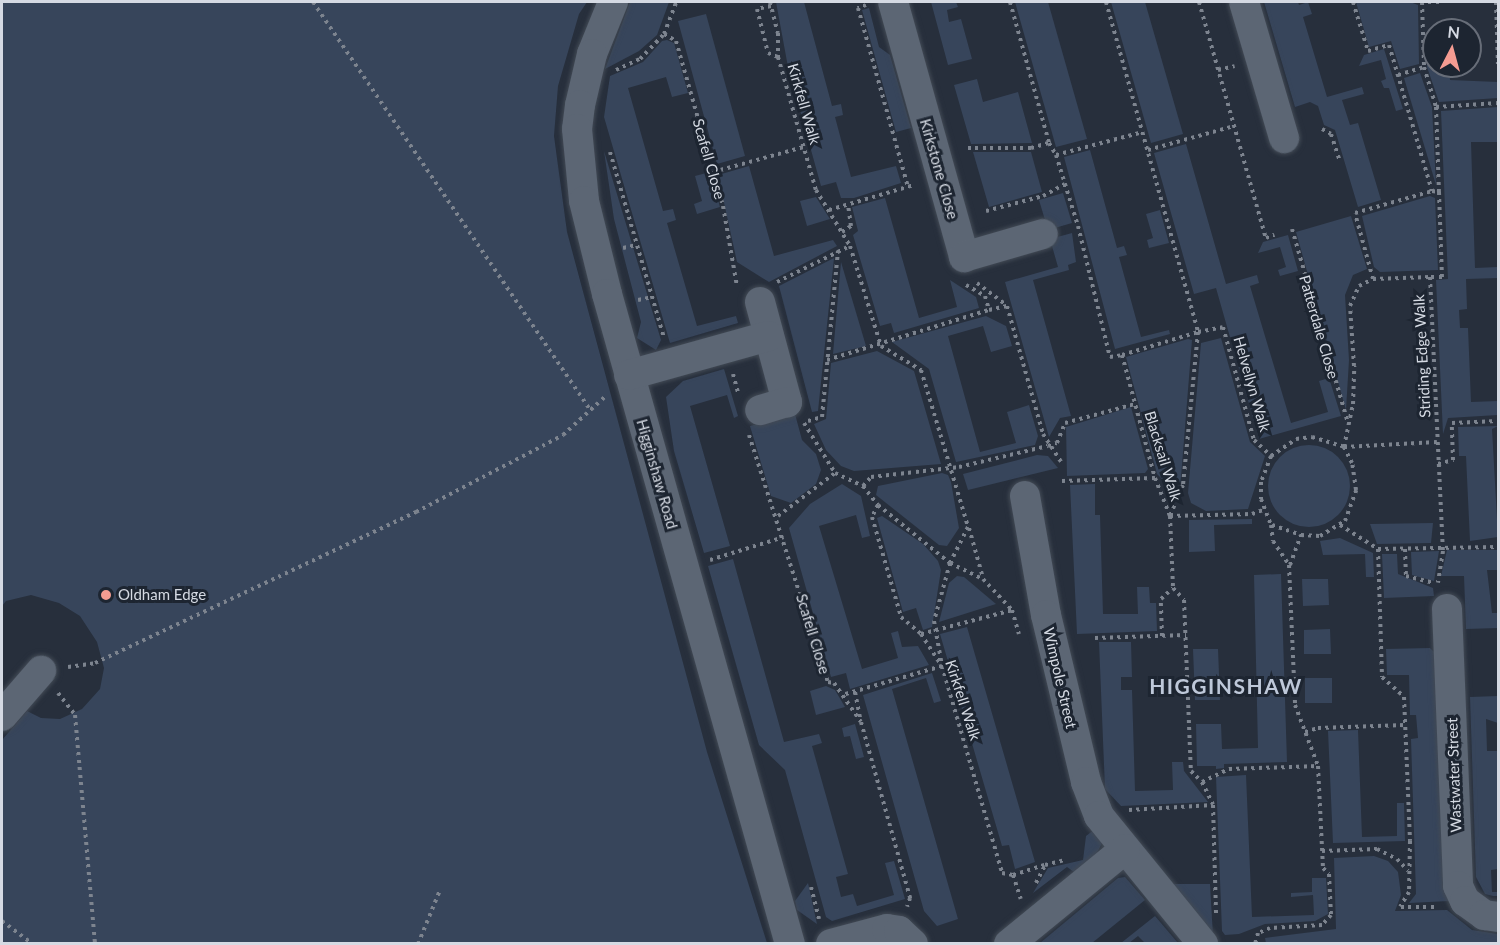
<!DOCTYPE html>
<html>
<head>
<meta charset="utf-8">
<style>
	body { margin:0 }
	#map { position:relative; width:1500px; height:945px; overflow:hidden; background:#272f3c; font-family:Lato,sans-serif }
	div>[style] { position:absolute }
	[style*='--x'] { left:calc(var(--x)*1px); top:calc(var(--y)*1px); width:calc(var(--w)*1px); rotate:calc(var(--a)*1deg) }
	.green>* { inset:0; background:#37455b }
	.round { border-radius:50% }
	.path>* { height:4px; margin-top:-2px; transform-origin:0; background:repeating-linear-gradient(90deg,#7d848f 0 3px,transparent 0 7.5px) }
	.roads { filter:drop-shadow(0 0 2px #424a55) drop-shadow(0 0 2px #424a55) }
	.minor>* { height:30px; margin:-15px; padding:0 15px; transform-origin:15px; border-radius:15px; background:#5c6674 }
	.dots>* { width:16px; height:16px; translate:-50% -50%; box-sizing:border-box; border:3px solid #1d2531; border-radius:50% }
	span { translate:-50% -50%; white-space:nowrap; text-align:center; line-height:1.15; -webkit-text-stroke:6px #1d2531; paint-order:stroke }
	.street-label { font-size:15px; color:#d5dae3 }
	.poi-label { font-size:15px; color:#d5dae3 }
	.left { translate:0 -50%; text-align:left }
	.district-label { font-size:21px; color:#bec8d9; font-weight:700; letter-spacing:1.5px }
	.frame { position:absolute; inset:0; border:3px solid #d5dae3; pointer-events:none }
	.north { position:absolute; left:1422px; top:18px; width:60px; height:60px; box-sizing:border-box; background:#1d2531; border:2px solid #676d78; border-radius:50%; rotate:6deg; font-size:16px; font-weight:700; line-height:24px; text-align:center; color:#d5dae3 }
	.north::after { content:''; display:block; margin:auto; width:21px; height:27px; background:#f59c92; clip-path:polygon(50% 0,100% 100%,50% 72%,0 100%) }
</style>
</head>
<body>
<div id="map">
	<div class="green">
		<div style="clip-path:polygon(2px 2px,587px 2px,579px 14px,558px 86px,554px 136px,567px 232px,707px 752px,767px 943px,2px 943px,2px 740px,27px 711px,41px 718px,60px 719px,82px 709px,100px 689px,104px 668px,97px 642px,80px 616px,59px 603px,31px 595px,6px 601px,2px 606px)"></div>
		<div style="clip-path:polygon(630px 2px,669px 2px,657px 35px,639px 51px,605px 69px)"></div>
		<div style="clip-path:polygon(776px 2px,804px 2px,832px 106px,841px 104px,843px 115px,835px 117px,851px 177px,896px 166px,901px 183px,854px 198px,841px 198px,836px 182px,821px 186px,788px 67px)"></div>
		<div style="clip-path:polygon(931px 2px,956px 2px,958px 7px,947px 10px,949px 22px,961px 19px,972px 59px,948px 65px)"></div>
		<div style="clip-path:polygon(1015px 2px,1048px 2px,1087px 139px,1056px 147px)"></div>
		<div style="clip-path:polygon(1111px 2px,1145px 2px,1183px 134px,1151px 143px)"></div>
		<div style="clip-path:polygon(1264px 2px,1298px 2px,1299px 5px,1308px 2px,1312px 14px,1303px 17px,1327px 97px,1362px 87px,1364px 94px,1342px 100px,1350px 125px,1358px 123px,1381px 200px,1358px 207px,1335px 130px,1324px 125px,1318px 106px,1310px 102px,1295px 107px)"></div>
		<div style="clip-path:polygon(1356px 2px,1410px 2px,1418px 5px,1419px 64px,1400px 69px,1391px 41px,1369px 47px)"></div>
		<div style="clip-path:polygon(869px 8px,879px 47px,890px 55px,911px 128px,896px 132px,862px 10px)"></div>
		<div style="clip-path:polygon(706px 14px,745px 156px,717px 164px,678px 21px)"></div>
		<div style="clip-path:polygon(667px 40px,674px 43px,688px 93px,672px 97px,666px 77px,628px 88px,663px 211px,673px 209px,676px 220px,667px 223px,697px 326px,736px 316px,738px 323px,670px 343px,604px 117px,610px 76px,643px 62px,662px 41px)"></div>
		<div style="clip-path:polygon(1384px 49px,1403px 109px,1396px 111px,1389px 88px,1384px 88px,1381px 81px,1386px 79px,1381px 60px,1359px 66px,1364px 55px)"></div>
		<div style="clip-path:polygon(1427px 53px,1434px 53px,1434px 66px,1449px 66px,1450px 80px,1498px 82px,1498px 98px,1439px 102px,1427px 67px)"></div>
		<div style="clip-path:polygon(1420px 73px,1432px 107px,1436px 185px,1404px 78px)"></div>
		<div style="clip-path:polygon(977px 79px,983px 102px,1018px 92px,1032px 143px,971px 144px,954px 85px)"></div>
		<div style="clip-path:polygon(1498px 107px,1498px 142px,1471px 142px,1475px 268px,1498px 267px,1498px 278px,1466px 279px,1467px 309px,1459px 310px,1460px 328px,1468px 328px,1471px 402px,1498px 401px,1498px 415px,1448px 418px,1443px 434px,1436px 280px,1448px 279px,1441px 111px)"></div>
		<div style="clip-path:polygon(1186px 144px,1226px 284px,1257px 275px,1259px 283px,1250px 286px,1291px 423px,1328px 412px,1319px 381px,1329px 378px,1341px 416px,1259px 439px,1216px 288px,1194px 294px,1154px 153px)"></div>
		<div style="clip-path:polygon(1090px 150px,1117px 248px,1124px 246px,1127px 255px,1119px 257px,1141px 337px,1169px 330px,1170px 334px,1115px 349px,1064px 157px)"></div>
		<div style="clip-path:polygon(604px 151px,661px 340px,656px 350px,637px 338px,641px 322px,614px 219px)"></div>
		<div style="clip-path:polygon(973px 152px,1031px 152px,1042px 192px,989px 207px)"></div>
		<div style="clip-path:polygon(749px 166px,774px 256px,833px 240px,837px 246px,769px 282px,737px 262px,718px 175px)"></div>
		<div style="clip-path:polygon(710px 172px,720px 207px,697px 214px,694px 204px,702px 201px,695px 176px)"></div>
		<div style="clip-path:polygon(1063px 193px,1072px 223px,1048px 230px,1039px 200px)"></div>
		<div style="clip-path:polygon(1430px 196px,1435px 198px,1438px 270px,1380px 272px,1374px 267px,1362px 216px)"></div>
		<div style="clip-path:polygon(816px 197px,830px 219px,807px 226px,800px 201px)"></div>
		<div style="clip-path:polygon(885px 198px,919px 318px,957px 307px,950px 280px,976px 297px,979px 308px,894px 333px,891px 323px,880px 326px,853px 235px,858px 231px,852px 207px)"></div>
		<div style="clip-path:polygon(1160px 210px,1169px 243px,1149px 248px,1147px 240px,1153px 238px,1146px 214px)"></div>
		<div style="clip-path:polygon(1351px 216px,1367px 269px,1353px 275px,1345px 295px,1349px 360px,1346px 410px,1296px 232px)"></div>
		<div style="clip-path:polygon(1072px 233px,1076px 262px,1068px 265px,1069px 270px,1033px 280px,1071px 416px,1060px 418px,1049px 437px,1005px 282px,1058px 267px,1050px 239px)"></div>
		<div style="clip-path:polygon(1288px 235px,1298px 271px,1280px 276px,1278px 270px,1286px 267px,1280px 247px,1258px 253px,1263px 242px)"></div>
		<div style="clip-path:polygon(834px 258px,818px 411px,812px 412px,779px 286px)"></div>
		<div style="clip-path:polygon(841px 262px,866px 346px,833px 354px)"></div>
		<div style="clip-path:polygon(986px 316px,1006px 326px,1012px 346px,991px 352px,983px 326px,948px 336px,980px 452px,1016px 443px,1007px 412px,1029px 405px,1038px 436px,1035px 445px,956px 462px,929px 369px,892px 342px)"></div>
		<div style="clip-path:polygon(1221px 338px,1250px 442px,1265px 456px,1248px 509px,1206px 511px,1191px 503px,1188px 493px,1201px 343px)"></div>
		<div style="clip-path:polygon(1188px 339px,1192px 340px,1181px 477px,1180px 483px,1169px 486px,1157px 474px,1126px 357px)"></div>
		<div style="clip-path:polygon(877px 351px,914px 371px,941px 464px,854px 471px,841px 466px,826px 450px,814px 424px,826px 419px,831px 363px)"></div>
		<div style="clip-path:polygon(724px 369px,738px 416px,734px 418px,727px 395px,690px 406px,730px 546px,704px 553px,674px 451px,666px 397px,683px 381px)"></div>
		<div style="clip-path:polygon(1131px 407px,1148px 469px,1145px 473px,1067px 476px,1066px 427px)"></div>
		<div style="clip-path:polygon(795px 414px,802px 440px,816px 454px,821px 470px,816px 484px,791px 503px,771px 496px,750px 426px)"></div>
		<div style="clip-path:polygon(1498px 426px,1492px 429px,1498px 537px,1470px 541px,1466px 456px,1459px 456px,1458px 427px)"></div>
		<div class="round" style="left:1268px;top:445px;width:82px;height:82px"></div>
		<div style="clip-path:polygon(1037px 455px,1048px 456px,1058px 468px,968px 490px,963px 474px)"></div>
		<div style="clip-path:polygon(942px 473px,948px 475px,951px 482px,959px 528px,947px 546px,939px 545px,876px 495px,878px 486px)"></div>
		<div style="clip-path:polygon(842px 484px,861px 496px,870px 536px,862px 538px,856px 515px,819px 526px,862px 669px,898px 658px,891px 633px,898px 631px,902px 647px,918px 646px,929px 665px,850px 689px,846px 673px,831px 677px,789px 528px,810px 504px)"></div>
		<div style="clip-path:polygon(1095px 484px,1095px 515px,1100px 515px,1103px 614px,1138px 614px,1137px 587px,1149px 587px,1150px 603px,1156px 603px,1157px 631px,1077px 634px,1070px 485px)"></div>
		<div style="clip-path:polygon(882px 516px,923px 544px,938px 561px,941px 570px,932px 627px,923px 630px,916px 608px,903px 612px,877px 518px)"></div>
		<div style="clip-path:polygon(1252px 519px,1252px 524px,1214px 525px,1215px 551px,1189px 552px,1189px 520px)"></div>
		<div style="clip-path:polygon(1433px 523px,1431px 543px,1377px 544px,1370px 524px)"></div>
		<div style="clip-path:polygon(1340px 538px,1373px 553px,1374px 577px,1366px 577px,1365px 554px,1323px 555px,1320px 541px)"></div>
		<div style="clip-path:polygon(1447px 550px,1498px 550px,1498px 570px,1487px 570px,1492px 613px,1498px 613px,1498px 628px,1466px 629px,1464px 576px,1441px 576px)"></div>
		<div style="clip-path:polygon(1439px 551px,1434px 581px,1412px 575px,1411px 552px)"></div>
		<div style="clip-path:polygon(1382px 554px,1397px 554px,1398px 574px,1433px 588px,1434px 596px,1384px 598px)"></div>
		<div style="clip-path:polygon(733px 559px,784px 742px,819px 734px,822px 743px,812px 746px,848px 874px,836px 877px,841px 897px,853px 894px,857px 906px,894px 895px,885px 863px,894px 861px,905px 899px,832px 921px,826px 917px,785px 770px,759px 745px,708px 566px)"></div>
		<div style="clip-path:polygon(1281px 574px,1287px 762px,1224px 764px,1224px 768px,1216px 769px,1216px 766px,1197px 766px,1196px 724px,1221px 724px,1222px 749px,1258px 748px,1254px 575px)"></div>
		<div style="clip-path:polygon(957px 576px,964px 577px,996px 604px,939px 622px,949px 583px)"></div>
		<div style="clip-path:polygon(1302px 579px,1328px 579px,1329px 605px,1303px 606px)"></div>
		<div style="clip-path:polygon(967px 627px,1035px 862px,1015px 869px,1009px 845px,1002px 846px,940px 634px)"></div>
		<div style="clip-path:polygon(1330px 629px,1331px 654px,1304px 654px,1304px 630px)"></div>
		<div style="clip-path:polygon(1099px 642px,1131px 642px,1132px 677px,1121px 677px,1121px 690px,1132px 690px,1135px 791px,1173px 790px,1172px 762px,1183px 762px,1184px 771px,1208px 802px,1121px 806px,1105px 789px)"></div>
		<div style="clip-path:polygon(1430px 648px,1434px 652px,1449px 901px,1409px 903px,1416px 894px,1411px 739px,1418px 738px,1416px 715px,1410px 715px,1409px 675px,1387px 675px,1386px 649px)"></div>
		<div style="clip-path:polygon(1218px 649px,1220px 700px,1195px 700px,1193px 649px)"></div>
		<div style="clip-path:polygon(932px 673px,941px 701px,934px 703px,926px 678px,892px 689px,958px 919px,937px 926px,924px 911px,863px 695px)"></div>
		<div style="clip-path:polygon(1305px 678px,1332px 678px,1332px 703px,1305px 703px)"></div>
		<div style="clip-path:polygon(826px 686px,835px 690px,845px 707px,816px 715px,810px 691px)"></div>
		<div style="clip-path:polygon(1498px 696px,1498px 723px,1486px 719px,1487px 751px,1498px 751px,1498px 869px,1491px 870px,1492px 892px,1498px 892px,1498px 896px,1493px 896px,1485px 894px,1476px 877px,1470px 697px)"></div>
		<div style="clip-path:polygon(855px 724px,864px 757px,856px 759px,850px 736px,844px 737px,842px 728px)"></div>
		<div style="clip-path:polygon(1358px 730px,1362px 837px,1397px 836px,1397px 803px,1404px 803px,1405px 841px,1333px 843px,1328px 731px)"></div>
		<div style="clip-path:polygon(1246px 775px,1252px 917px,1314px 915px,1313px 895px,1291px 897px,1291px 893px,1312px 892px,1312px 878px,1326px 878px,1328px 914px,1315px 921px,1265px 924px,1239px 934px,1225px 935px,1222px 931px,1216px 777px)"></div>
		<div style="clip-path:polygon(1095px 829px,1102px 843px,1095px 857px,1074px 872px,1067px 867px,1033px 893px,1048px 868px,1083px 860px,1086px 836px)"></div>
		<div style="clip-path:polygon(1374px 856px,1388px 861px,1398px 872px,1401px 895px,1395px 911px,1447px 910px,1472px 930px,1498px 934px,1498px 943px,1266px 943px,1265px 938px,1336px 929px,1334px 858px)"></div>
		<div style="clip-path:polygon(1125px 877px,1145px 900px,1092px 943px,1040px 943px,1118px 878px)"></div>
		<div style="clip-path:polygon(808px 883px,817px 924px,797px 910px,795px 901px)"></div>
		<div style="clip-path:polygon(1174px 884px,1210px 884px,1213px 936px,1174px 890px)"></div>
		<div style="clip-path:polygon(1155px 916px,1178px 943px,1145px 943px,1138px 936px,1129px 943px,1121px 943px)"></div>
	</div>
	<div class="path">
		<div style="--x:313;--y:2;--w:493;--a:55.8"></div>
		<div style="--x:770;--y:2;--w:32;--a:76"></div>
		<div style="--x:778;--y:33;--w:24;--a:90"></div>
		<div style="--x:778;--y:57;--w:138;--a:74.1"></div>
		<div style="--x:816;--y:190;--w:66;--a:58.7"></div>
		<div style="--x:850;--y:246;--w:105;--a:72.8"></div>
		<div style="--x:881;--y:346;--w:47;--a:31"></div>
		<div style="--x:921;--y:370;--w:164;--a:73.3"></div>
		<div style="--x:968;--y:527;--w:40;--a:116.6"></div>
		<div style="--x:950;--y:563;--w:60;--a:105.4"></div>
		<div style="--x:934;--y:621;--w:46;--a:79.9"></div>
		<div style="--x:942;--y:666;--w:104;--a:163.8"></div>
		<div style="--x:1010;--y:2;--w:146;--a:74.5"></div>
		<div style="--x:1049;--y:143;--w:14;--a:60"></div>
		<div style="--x:1056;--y:155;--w:74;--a:72.8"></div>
		<div style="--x:1078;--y:226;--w:135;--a:76.3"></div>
		<div style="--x:1110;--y:357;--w:12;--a:-9"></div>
		<div style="--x:1122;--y:355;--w:127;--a:75"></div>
		<div style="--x:1155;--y:478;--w:41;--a:68.5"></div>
		<div style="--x:1170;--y:516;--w:72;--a:87.6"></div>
		<div style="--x:1173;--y:588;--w:16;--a:47"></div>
		<div style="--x:1184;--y:600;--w:171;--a:87.7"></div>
		<div style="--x:1191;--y:771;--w:16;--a:45"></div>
		<div style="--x:1202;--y:782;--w:25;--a:64"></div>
		<div style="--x:1213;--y:805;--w:110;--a:88.4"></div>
		<div style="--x:1106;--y:2;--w:343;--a:74.4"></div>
		<div style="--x:1198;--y:332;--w:25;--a:-11"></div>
		<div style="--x:1223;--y:327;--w:117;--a:74.7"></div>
		<div style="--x:1254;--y:440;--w:23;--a:43"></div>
		<div style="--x:1271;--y:456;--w:28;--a:111"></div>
		<div style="--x:1261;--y:482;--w:17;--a:90"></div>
		<div style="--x:1261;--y:499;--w:28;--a:69"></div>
		<div style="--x:1271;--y:525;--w:16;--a:83"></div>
		<div style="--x:1273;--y:541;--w:29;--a:56"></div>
		<div style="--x:1289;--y:565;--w:140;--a:87.5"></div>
		<div style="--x:1295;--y:705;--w:65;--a:69.3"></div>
		<div style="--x:1318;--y:766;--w:102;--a:87.2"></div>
		<div style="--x:1323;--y:868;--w:8;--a:45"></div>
		<div style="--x:1329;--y:874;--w:41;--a:87.2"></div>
		<div style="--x:1331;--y:915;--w:13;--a:132"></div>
		<div style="--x:1322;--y:925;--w:52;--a:176.7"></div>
		<div style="--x:1270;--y:928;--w:13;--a:157"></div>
		<div style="--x:1258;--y:933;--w:11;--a:105"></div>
		<div style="--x:1199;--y:2;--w:245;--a:74.2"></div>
		<div style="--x:1266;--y:238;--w:9;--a:-21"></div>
		<div style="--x:1353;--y:2;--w:51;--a:73"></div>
		<div style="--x:1368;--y:51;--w:22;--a:-16"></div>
		<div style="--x:1389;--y:45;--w:152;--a:73.6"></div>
		<div style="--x:1432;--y:191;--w:7;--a:8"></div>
		<div style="--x:1439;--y:192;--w:85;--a:88"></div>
		<div style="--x:1442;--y:277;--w:12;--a:180"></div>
		<div style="--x:1430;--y:277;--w:274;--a:87.3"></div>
		<div style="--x:1443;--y:551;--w:32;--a:99"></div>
		<div style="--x:1421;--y:2;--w:19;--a:0"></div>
		<div style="--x:1422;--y:2;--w:65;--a:88.2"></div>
		<div style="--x:1424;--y:67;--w:42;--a:73.3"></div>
		<div style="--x:1436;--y:107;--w:85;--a:88"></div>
		<div style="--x:1496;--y:2;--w:62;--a:88.2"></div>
		<div style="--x:866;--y:5;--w:9;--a:159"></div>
		<div style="--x:858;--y:8;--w:186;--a:74.4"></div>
		<div style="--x:771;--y:6;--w:14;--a:168"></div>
		<div style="--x:757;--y:9;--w:45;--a:76"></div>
		<div style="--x:768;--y:53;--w:11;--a:22"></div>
		<div style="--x:664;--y:34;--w:14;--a:30"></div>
		<div style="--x:676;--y:41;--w:172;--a:74.1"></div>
		<div style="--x:723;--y:206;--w:81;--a:80.1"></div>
		<div style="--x:616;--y:70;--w:26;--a:-25"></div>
		<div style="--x:640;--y:59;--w:35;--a:-46"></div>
		<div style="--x:664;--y:34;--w:34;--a:-69"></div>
		<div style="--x:1218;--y:70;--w:17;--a:-13"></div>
		<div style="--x:1398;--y:75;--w:27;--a:-17"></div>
		<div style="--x:1436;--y:107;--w:62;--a:-3.7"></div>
		<div style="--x:1322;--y:129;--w:10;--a:29"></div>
		<div style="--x:1331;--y:134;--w:29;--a:72"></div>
		<div style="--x:968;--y:148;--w:63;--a:0"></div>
		<div style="--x:1031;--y:148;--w:19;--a:-16"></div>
		<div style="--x:1148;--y:150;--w:89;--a:-15.6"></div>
		<div style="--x:610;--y:152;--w:194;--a:73.8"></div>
		<div style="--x:1056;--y:155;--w:90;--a:-14.8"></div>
		<div style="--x:713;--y:172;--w:94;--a:-15.4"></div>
		<div style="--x:829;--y:210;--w:89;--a:-16.4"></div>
		<div style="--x:986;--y:211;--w:59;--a:-14.7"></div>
		<div style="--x:1043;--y:196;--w:25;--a:-29"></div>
		<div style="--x:1292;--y:229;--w:202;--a:73.9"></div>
		<div style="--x:842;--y:232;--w:11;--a:-34"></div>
		<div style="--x:851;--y:226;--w:22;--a:-98"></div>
		<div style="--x:623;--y:248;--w:13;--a:-13"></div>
		<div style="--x:1373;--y:279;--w:68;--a:-105.3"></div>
		<div style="--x:1355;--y:213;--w:80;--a:-15.9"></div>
		<div style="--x:777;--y:282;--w:81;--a:-26.3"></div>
		<div style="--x:977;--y:283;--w:36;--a:37"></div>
		<div style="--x:966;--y:285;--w:22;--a:30"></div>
		<div style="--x:985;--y:296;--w:15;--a:74"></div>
		<div style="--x:989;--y:310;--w:18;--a:-13"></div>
		<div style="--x:1007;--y:306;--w:133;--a:74.3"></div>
		<div style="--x:1043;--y:434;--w:33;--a:57"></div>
		<div style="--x:638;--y:300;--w:14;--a:-12"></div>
		<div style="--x:1122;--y:355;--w:79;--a:-16.8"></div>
		<div style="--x:1198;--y:332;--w:154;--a:95.6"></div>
		<div style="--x:1183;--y:485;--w:34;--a:113"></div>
		<div style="--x:1170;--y:516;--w:82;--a:-1.4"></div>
		<div style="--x:1252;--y:514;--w:12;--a:-20"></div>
		<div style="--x:827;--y:360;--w:170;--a:-17.2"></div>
		<div style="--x:733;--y:374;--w:20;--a:75"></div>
		<div style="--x:808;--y:421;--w:15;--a:-16"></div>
		<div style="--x:822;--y:417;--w:167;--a:-84.5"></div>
		<div style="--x:804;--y:423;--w:59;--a:58.2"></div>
		<div style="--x:835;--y:473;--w:31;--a:25"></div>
		<div style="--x:863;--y:486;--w:24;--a:52"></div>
		<div style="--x:878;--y:505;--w:92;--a:38.9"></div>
		<div style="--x:950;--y:563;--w:37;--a:26"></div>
		<div style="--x:983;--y:579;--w:42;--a:46.9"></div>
		<div style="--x:1012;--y:610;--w:25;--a:74"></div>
		<div style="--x:749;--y:435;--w:259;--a:72.3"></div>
		<div style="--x:828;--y:682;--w:6;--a:9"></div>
		<div style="--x:834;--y:683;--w:47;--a:55.3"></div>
		<div style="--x:861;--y:722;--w:183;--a:74.4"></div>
		<div style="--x:910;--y:898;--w:9;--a:108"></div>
		<div style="--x:1271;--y:456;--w:30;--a:-34"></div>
		<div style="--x:1296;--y:439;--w:16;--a:-7"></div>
		<div style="--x:1312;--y:437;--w:34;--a:17"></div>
		<div style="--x:1344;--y:447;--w:93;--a:-3.1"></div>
		<div style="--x:1438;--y:464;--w:16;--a:-15"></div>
		<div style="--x:1453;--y:460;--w:37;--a:-92"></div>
		<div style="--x:1452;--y:423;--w:46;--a:-2.5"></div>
		<div style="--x:1062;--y:481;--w:93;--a:-1.8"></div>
		<div style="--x:863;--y:486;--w:12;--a:-48"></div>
		<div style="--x:871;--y:477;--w:89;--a:-6.5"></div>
		<div style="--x:959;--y:467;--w:91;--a:-13.3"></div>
		<div style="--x:1048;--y:446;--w:9;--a:-18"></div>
		<div style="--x:1057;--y:443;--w:22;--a:-68"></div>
		<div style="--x:1065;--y:423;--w:73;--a:-15.2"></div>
		<div style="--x:878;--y:505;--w:13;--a:117"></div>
		<div style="--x:872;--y:517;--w:104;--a:73.8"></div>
		<div style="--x:901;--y:617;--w:26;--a:40"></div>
		<div style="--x:921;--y:634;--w:38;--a:57"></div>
		<div style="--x:942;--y:666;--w:216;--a:73.8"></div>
		<div style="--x:1002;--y:873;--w:11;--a:10"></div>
		<div style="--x:1013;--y:875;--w:25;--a:72"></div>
		<div style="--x:778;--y:516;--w:71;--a:-37"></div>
		<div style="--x:1272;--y:525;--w:31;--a:19"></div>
		<div style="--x:1301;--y:535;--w:19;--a:3"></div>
		<div style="--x:1320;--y:536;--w:29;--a:-31"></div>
		<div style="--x:1345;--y:521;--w:33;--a:-70"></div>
		<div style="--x:1356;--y:490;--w:27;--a:-98"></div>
		<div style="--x:1352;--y:463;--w:18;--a:-117"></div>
		<div style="--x:1344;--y:447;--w:44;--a:-78.2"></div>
		<div style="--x:1353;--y:404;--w:38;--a:-88"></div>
		<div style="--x:1354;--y:366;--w:60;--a:-93.8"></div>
		<div style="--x:1350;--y:306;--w:22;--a:-66"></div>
		<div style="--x:1359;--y:286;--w:16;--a:-27"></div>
		<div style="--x:1373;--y:279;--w:57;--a:-2"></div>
		<div style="--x:1340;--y:525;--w:45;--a:32.3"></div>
		<div style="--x:1378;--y:549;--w:128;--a:88.2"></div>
		<div style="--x:1382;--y:677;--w:30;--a:42"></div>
		<div style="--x:1404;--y:697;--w:144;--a:87.6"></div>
		<div style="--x:1410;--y:841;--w:51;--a:91.1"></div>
		<div style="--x:1409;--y:892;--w:17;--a:121"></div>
		<div style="--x:969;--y:528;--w:52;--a:74.4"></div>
		<div style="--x:1378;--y:549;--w:120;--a:-1"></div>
		<div style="--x:1405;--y:549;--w:27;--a:88"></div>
		<div style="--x:1406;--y:576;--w:29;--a:14"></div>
		<div style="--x:710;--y:560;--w:77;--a:-17.3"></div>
		<div style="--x:1290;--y:565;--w:32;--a:-70"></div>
		<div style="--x:921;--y:634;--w:95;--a:-14.6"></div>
		<div style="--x:1162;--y:636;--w:37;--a:-92"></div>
		<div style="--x:1161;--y:599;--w:16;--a:-43"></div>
		<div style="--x:1095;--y:638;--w:91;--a:-1.9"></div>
		<div style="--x:68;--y:667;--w:27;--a:-8"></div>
		<div style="--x:95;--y:663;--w:355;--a:-25.2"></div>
		<div style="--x:416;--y:512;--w:166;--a:-27.6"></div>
		<div style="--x:563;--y:435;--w:59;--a:-42.3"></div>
		<div style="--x:855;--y:692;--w:26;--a:79"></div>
		<div style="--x:58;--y:693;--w:28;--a:52"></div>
		<div style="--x:75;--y:715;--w:230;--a:85"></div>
		<div style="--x:1305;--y:732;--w:14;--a:-17"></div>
		<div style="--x:1318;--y:728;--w:87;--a:-2"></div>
		<div style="--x:1202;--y:782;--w:30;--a:-26"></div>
		<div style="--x:1229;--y:769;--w:89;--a:-1.9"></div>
		<div style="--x:1129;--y:810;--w:84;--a:-3.4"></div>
		<div style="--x:1322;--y:851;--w:55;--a:-2.1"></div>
		<div style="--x:1377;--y:849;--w:22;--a:27"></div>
		<div style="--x:1397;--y:859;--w:16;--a:47"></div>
		<div style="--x:1013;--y:875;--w:33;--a:-18"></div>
		<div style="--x:1036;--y:883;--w:20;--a:-63"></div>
		<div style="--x:1045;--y:865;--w:21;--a:-14"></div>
		<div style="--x:811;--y:887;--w:33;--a:76"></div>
		<div style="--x:1401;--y:907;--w:37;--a:0"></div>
		<div style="--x:2;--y:921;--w:39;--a:37"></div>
		<div style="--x:418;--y:944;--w:58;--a:-67.8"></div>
	</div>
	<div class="roads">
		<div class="minor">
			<div style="--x:613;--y:2;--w:56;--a:112"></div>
			<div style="--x:592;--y:54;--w:52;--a:103.2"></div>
			<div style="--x:580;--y:105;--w:24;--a:97"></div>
			<div style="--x:577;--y:129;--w:72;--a:84.4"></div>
			<div style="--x:584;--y:201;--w:96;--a:76.1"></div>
			<div style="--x:607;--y:294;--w:675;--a:74.28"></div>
			<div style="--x:893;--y:2;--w:265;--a:74.4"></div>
			<div style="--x:964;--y:257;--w:82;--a:-16.2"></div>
			<div style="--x:1244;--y:2;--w:142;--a:73.6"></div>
			<div style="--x:760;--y:302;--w:104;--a:74.9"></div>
			<div style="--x:787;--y:402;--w:28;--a:163"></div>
			<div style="--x:629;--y:375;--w:145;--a:-15.6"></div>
			<div style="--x:1025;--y:496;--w:121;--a:80"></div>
			<div style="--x:1046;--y:615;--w:172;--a:76.5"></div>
			<div style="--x:1086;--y:782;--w:36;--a:69"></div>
			<div style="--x:1099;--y:816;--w:165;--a:50.9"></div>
			<div style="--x:1447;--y:609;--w:277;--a:87.7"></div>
			<div style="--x:1458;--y:886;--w:17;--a:65"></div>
			<div style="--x:1465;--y:901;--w:24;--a:36"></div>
			<div style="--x:1484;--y:915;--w:14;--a:8"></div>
			<div style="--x:2;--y:716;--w:60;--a:-49.1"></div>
			<div style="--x:831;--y:944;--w:58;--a:-15"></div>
			<div style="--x:887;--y:929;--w:12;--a:9"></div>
			<div style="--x:899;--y:931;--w:19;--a:43"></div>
			<div style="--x:1009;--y:944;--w:150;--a:-39.3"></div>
		</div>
	</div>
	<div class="dots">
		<div style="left:106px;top:595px;background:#f59c92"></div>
	</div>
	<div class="street-label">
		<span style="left:804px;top:104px;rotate:74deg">Kirkfell Walk</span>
		<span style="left:709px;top:159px;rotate:74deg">Scafell Close</span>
		<span style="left:939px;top:169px;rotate:74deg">Kirkstone Close</span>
		<span style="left:1319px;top:327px;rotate:74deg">Patterdale Close</span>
		<span style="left:1422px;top:356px;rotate:-93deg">Striding Edge Walk</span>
		<span style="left:1252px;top:384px;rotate:74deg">Helvellyn Walk</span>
		<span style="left:1163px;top:456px;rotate:73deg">Blacksail Walk</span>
		<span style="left:657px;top:474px;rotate:74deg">Higginshaw Road</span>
		<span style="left:813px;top:634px;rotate:73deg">Scafell Close</span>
		<span style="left:1060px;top:678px;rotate:77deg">Wimpole Street</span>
		<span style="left:963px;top:700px;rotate:72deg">Kirkfell Walk</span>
		<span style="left:1454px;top:775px;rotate:-92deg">Wastwater Street</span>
	</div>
	<div class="poi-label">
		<span class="left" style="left:118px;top:595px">Oldham Edge</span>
	</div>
	<div class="district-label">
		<span style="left:1226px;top:686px">HIGGINSHAW</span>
	</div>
	<div class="frame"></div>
	<div class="north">N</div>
</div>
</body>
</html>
